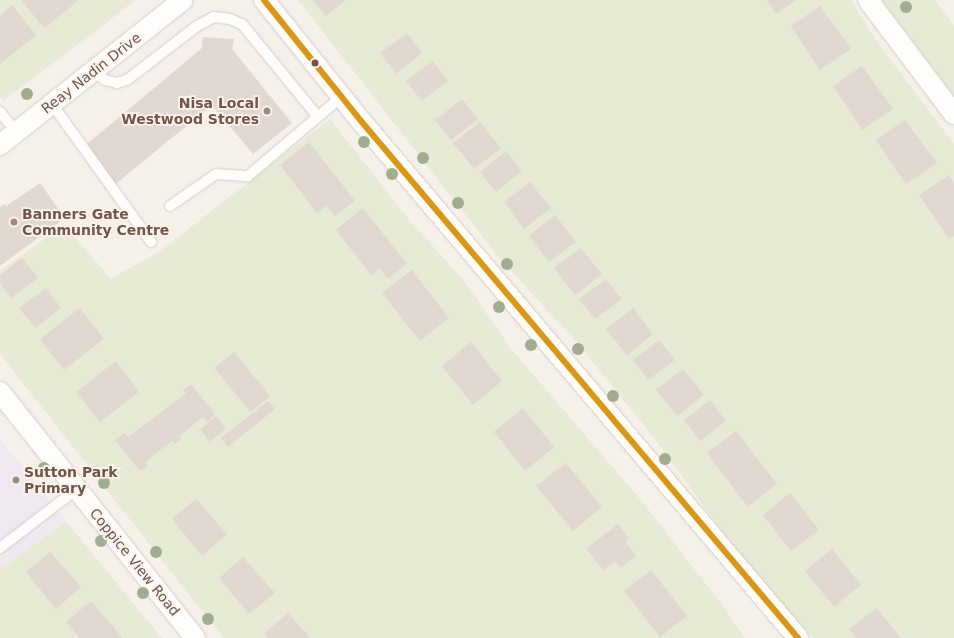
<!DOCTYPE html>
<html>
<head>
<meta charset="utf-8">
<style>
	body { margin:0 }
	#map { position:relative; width:954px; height:638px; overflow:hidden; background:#f6f0ea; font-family:"DejaVu Sans",sans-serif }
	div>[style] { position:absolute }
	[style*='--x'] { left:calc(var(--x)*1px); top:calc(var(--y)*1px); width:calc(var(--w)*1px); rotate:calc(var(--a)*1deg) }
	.education>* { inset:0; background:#f0e8f1 }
	.green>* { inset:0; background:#e5ebd5 }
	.building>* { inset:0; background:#e2d8d2 }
	.roads { filter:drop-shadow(0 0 1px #d5cdc8) drop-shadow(0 0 1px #d5cdc8) }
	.service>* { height:10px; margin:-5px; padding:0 5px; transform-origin:5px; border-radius:5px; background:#fefdfc }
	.minor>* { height:20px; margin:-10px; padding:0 10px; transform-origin:10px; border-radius:10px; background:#fefdfc }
	.bus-1>* { height:6px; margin:-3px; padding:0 3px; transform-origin:3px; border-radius:3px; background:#dc960f }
	.trees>* { width:12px; height:12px; margin:-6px; border-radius:50%; background:#a0ad8f }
	.dots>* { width:11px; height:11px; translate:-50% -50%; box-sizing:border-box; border:2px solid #fef4ea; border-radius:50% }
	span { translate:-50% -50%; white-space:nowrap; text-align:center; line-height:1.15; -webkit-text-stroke:3.5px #fef4ea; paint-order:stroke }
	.street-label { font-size:14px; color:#71554c }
	.poi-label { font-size:14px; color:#71554c; font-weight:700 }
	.right { translate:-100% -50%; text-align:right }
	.left { translate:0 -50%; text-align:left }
</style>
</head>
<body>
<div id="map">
	<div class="education">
		<div style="clip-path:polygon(0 439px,66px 521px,0 570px)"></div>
	</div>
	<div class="green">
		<div style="clip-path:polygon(0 0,136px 0,3px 101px,0 97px)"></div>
		<div style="clip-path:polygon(298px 0,851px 0,878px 43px,954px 144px,954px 638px,814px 638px,766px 587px,721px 530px,655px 439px,579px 345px,496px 254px)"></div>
		<div style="clip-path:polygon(881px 0,935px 0,954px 26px,954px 96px)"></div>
		<div style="clip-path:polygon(330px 119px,410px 221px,465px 282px,512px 350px,640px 499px,720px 602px,745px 638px,224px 638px,186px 591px,0 354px,0 271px,64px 225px,111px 279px,160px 251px)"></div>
		<div style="clip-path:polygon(66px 521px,91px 552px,162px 638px,0 638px,0 570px)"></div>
	</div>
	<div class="building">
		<div style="clip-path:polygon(21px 0,79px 0,44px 28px)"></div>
		<div style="clip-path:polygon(313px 0,346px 0,326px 16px)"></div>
		<div style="clip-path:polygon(767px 0,796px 0,776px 14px)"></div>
		<div style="clip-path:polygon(12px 5px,36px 35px,0 64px,0 16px)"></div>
		<div style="clip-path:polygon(820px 6px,851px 49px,820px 70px,791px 26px)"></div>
		<div style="clip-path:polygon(407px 33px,422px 53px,396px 74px,380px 53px)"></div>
		<div style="clip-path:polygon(203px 37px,234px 39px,232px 49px,292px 123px,253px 154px,212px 105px,112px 187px,81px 149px,202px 48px)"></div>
		<div style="clip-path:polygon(433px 61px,448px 81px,422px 101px,406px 81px)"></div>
		<div style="clip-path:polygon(862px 66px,893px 109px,862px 130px,833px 86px)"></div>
		<div style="clip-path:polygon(462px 99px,478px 119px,451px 140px,435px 120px)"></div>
		<div style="clip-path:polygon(905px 120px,937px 163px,906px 184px,876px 140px)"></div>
		<div style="clip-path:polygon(480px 122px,501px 148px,474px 169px,453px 143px)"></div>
		<div style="clip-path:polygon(309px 142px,355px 201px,335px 216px,326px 206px,317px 213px,280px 165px)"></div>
		<div style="clip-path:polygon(506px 151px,522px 171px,496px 192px,480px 172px)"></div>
		<div style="clip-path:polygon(949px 175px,954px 183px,954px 236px,949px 239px,919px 195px)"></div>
		<div style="clip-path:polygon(530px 182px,551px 208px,524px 229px,504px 202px)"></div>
		<div style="clip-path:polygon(40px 183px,65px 218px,0 266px,0 207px,4px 204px,6px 206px)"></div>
		<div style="clip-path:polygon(363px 208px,407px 264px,388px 279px,380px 269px,371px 275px,336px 230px)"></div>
		<div style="clip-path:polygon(555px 215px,576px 242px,549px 262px,529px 236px)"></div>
		<div style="clip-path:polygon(581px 248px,602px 274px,575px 295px,554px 268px)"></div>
		<div style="clip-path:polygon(22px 258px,38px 278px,11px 298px,0 283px,0 275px)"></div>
		<div style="clip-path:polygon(412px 270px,449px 318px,420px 341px,382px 293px)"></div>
		<div style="clip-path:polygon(606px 279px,622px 299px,595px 319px,579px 299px)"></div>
		<div style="clip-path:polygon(46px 288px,61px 308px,35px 328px,19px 308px)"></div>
		<div style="clip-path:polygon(80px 308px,104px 339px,64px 370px,40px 339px)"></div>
		<div style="clip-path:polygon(633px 308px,653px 334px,627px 355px,606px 329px)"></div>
		<div style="clip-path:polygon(659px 340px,675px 360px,648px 380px,633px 360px)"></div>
		<div style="clip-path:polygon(471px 342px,502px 381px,473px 405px,442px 366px)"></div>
		<div style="clip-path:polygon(234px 352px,270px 396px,251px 412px,214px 368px)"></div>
		<div style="clip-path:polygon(116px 361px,139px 392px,100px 422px,76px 392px)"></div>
		<div style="clip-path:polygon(683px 369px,704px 395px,677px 416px,656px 390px)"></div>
		<div style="clip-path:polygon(191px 384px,215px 414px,207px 422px,203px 417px,179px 436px,181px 439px,175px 444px,172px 441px,145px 462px,148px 466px,140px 471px,115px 440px,124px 433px,128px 437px,186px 393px,183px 390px)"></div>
		<div style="clip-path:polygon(710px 400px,726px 421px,700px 441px,684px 420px)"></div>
		<div style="clip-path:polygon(268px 401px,275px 409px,228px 447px,221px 438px)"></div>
		<div style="clip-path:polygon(523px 408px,554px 447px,525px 471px,494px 432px)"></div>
		<div style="clip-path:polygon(216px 416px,226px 428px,210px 442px,200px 429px)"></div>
		<div style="clip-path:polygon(736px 431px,777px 484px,748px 507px,707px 453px)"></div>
		<div style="clip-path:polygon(566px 463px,602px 507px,573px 531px,536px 486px)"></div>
		<div style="clip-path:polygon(790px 493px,819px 530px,791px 551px,763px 515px)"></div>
		<div style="clip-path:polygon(196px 499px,227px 534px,202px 556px,172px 519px)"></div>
		<div style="clip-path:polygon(618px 524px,629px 539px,625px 542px,636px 556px,621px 568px,615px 561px,603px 570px,586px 549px)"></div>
		<div style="clip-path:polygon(832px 549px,861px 585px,834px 607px,805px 571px)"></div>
		<div style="clip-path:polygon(50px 552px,81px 587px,56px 609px,26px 572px)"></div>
		<div style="clip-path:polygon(243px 557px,275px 593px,249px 614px,219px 578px)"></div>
		<div style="clip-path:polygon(651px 570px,687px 616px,660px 637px,624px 591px)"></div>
		<div style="clip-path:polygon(91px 601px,122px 637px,121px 638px,80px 638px,66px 622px)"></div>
		<div style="clip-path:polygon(877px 608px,892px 627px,901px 638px,856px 638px,849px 629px)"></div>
		<div style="clip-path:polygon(288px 613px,305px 632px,310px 638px,268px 638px,264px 634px)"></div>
	</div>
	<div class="roads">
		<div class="service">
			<div style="--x:94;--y:71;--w:14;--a:39"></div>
			<div style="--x:105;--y:80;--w:12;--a:14"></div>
			<div style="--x:117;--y:83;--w:10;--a:-17"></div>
			<div style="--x:127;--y:80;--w:88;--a:-37.6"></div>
			<div style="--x:197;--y:26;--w:19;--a:-28"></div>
			<div style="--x:214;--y:17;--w:16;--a:7"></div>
			<div style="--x:230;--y:19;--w:13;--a:23"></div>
			<div style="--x:242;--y:24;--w:120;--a:50.7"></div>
			<div style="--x:52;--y:104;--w:170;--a:54.3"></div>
			<div style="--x:0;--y:112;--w:26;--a:51"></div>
			<div style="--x:170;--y:206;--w:56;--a:-34.8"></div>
			<div style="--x:216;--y:174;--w:32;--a:4"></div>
			<div style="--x:248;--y:176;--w:122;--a:-40.3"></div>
			<div style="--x:0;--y:548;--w:97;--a:-37.5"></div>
		</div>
		<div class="minor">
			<div style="--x:264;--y:0;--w:155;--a:51.3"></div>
			<div style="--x:361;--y:121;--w:677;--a:49.79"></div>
			<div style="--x:868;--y:0;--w:143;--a:53"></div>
			<div style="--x:0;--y:145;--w:233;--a:-38.4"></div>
			<div style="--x:0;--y:392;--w:314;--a:51.6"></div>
		</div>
	</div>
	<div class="bus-1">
		<div style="--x:264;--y:0;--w:155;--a:51.3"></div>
		<div style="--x:361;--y:121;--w:677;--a:49.79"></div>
	</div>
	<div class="trees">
		<div style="left:906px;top:7px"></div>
		<div style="left:27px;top:94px"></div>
		<div style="left:364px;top:142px"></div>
		<div style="left:423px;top:158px"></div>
		<div style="left:392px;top:174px"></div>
		<div style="left:458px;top:203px"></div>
		<div style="left:507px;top:264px"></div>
		<div style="left:499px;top:307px"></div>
		<div style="left:531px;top:345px"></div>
		<div style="left:578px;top:349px"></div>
		<div style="left:613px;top:396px"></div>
		<div style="left:665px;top:459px"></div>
		<div style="left:44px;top:468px"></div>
		<div style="left:104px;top:483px"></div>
		<div style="left:101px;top:541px"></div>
		<div style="left:156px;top:552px"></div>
		<div style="left:143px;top:593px"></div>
		<div style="left:208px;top:619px"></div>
	</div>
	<div class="dots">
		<div style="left:315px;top:63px;background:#71554c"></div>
		<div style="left:267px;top:111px;background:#a08b83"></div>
		<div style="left:14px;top:222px;background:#a08b83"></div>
		<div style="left:16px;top:480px;background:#a08b83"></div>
	</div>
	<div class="street-label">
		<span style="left:91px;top:73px;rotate:-38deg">Reay Nadin Drive</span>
		<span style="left:135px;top:562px;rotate:51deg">Coppice View Road</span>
	</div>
	<div class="poi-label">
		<span class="right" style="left:259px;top:111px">Nisa Local<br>Westwood Stores</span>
		<span class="left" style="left:22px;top:222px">Banners Gate<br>Community Centre</span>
		<span class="left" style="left:24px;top:480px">Sutton Park<br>Primary</span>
	</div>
</div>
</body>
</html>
